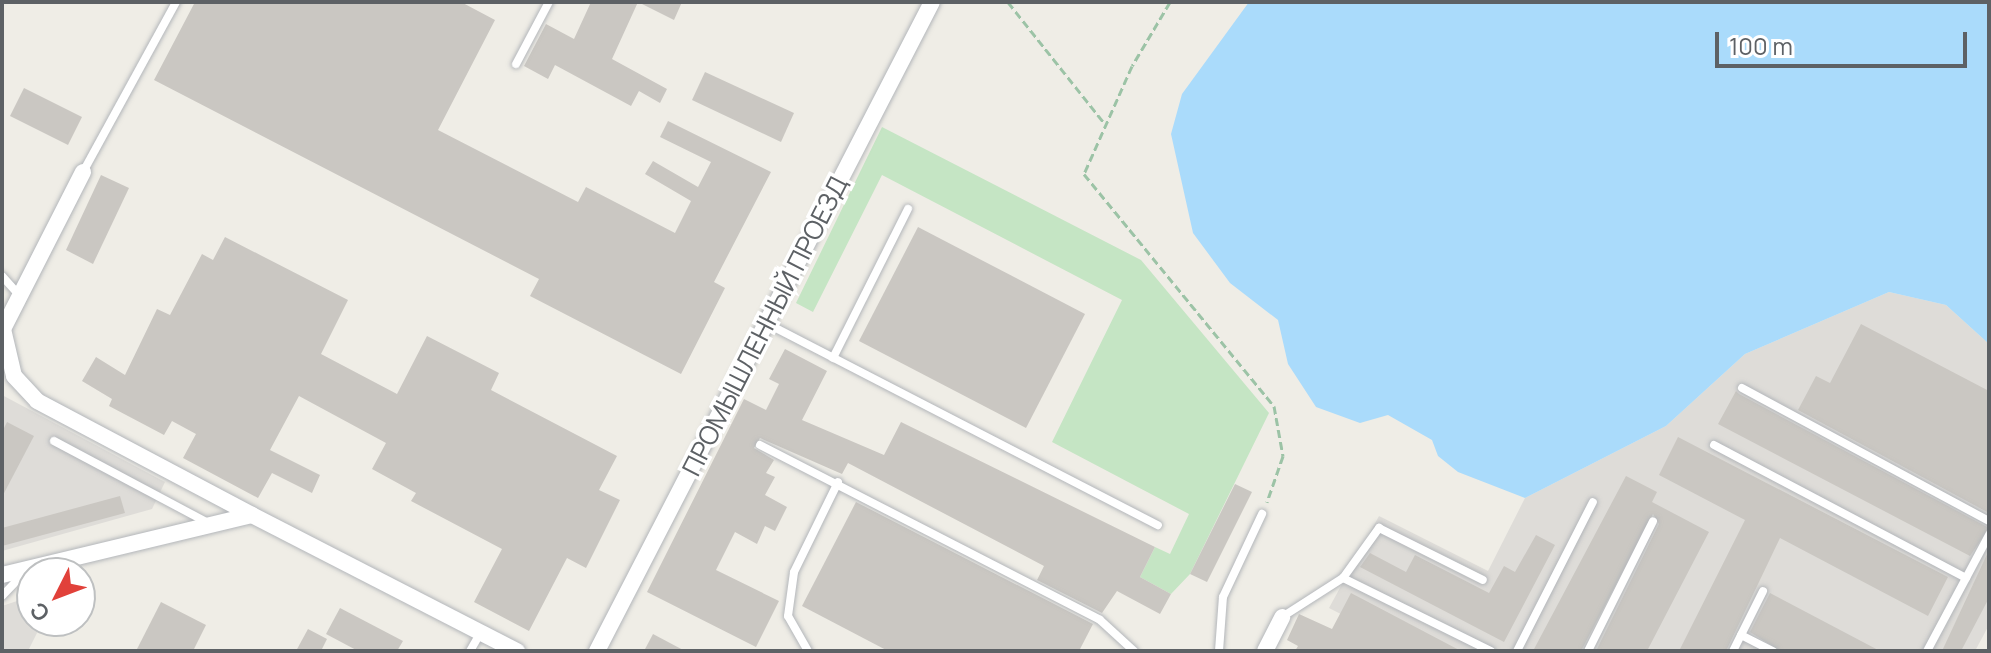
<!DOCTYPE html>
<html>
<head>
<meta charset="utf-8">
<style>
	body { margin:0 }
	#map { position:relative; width:1991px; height:653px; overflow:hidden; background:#efede6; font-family:Manrope,sans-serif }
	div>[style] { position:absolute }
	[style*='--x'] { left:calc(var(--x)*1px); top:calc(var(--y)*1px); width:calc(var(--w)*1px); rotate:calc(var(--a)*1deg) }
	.industrial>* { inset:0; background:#dedcd8 }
	.green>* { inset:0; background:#c5e5c4 }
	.water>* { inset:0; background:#aadbfb }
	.building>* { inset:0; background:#cac7c2 }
	.path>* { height:3px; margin-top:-1.5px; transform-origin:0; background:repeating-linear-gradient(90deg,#9cc3a6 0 8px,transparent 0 12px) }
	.roads { filter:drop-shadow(0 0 2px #b3b6ba) drop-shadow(0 0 2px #b3b6ba) }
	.lane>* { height:8px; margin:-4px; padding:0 4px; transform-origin:4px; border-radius:4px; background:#fff }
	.street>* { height:16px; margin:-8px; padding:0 8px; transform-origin:8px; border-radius:8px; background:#fff }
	span { translate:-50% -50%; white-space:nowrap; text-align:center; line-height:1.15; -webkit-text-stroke:7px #fff; paint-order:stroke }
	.street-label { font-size:26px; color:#5d6165 }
	.frame { position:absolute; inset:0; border:4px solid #5d6165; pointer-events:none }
	.north { position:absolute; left:16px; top:557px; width:80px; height:80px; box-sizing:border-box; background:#fff; border:2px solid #bec0c1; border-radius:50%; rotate:228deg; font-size:22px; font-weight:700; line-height:32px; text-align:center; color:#5d6165 }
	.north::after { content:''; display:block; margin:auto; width:28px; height:36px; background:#e1413a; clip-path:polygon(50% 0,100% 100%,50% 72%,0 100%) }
	.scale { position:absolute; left:1715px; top:32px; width:252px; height:36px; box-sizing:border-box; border:4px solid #5d6165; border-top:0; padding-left:10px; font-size:24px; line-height:28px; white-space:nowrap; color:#5d6165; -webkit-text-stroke:6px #fff; paint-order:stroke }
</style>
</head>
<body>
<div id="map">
	<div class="industrial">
		<div style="clip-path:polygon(1889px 292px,1946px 305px,1989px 344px,1989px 625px,1975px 651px,1413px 651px,1329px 608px,1379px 516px,1488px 571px,1525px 498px,1666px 426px,1745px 354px)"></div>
		<div style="clip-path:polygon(2px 395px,165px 482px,152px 509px,2px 551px)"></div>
		<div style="clip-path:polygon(32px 596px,32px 621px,43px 621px,28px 651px,2px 651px,2px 606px)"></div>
	</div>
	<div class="green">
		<div style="clip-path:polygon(882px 127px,1141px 260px,1269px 413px,1190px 574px,1171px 594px,1140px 577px,1155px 547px,1170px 554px,1189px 514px,1052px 442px,1122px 300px,882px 175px,813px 312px,796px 303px)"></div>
	</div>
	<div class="water">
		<div style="clip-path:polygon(1249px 2px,1989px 2px,1989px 344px,1946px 305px,1889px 292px,1745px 354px,1666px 426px,1525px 498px,1458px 472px,1438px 456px,1432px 440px,1388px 415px,1360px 423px,1316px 407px,1288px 364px,1278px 320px,1230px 283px,1193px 233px,1171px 134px,1182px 94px)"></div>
	</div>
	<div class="building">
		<div style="clip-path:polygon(195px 2px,461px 2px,495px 20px,438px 130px,578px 202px,586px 187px,675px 233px,691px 201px,645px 174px,653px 161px,698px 187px,711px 162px,660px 137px,668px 121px,771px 172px,714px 282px,725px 288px,681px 374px,530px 296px,539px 279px,154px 80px)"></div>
		<div style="clip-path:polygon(591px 2px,682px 2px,674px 20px,638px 2px,612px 59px,667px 89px,660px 103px,639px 91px,631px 106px,555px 65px,548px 79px,524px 66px,546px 24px,574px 39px)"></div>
		<div style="clip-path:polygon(705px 72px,794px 113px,781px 142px,692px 100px)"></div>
		<div style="clip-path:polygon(24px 88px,82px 117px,68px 145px,10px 116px)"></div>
		<div style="clip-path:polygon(101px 175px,129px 188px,93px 264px,66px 250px)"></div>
		<div style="clip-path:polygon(918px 227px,1085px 314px,1026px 428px,859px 341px)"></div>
		<div style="clip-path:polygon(225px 237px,348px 300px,321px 354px,397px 394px,427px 336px,499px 373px,491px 390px,617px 456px,599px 490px,620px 500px,586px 568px,567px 558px,529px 631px,474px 602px,502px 549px,411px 501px,416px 493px,372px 469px,386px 443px,299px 396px,270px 450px,320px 475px,312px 493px,272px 473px,258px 498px,183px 458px,196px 434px,172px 421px,164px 435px,109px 406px,112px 399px,82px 381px,96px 357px,125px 375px,157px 309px,170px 315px,202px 254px,213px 260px)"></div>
		<div style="clip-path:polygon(1861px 324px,1989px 391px,1989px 513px,1798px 410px,1816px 376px,1830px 383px)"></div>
		<div style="clip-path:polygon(785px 349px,827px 371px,802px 420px,884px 455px,901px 422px,1155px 547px,1140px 577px,1171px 594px,1160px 614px,1117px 591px,1102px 613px,1037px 580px,1044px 566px,848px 463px,842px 474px,760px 438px,754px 448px,774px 460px,766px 473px,775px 477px,765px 495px,787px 507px,775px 531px,765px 526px,757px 544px,735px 532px,716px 570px,779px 601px,756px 647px,647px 592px,744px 399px,766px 410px,779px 384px,769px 379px)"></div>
		<div style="clip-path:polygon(1736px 391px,1739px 394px,1989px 528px,1970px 556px,1718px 424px)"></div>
		<div style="clip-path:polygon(7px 422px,34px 436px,2px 497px,2px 432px)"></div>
		<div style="clip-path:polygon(1678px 437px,1948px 577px,1928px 616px,1780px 538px,1726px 651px,1679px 651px,1745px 520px,1659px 475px)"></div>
		<div style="clip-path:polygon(1626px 476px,1657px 492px,1652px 502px,1709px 532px,1647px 651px,1596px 651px,1659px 524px,1653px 514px,1581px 651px,1533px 651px)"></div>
		<div style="clip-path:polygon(1235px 484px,1252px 492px,1207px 582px,1190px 574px)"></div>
		<div style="clip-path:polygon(120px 496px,125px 513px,2px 546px,2px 528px)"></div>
		<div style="clip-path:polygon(856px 502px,1093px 624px,1079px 651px,888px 651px,802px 606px)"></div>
		<div style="clip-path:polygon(1536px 535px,1555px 545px,1504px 642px,1360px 567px,1370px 553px,1406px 572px,1415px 555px,1489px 593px,1504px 566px,1515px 572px)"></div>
		<div style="clip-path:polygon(1989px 550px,1989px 598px,1961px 651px,1942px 651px)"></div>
		<div style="clip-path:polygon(1351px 593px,1461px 651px,1295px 651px,1298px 646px,1287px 640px,1299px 614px,1332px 629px)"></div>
		<div style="clip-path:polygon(1770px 593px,1880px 651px,1780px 651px,1750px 632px)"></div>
		<div style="clip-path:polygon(161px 602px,206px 625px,193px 651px,136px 651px)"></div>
		<div style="clip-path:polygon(340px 608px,403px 641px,397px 651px,358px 651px,326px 634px)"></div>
		<div style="clip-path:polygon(308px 629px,327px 639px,321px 651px,296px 651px)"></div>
		<div style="clip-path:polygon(653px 634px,685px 651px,644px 651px)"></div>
	</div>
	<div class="path">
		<div style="--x:1008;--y:2;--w:156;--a:51.5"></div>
		<div style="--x:1170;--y:2;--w:74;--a:120.7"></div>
		<div style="--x:1132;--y:66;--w:118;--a:114"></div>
		<div style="--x:1084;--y:174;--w:300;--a:50.7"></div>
		<div style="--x:1274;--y:406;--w:51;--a:79.8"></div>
		<div style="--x:1283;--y:456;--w:49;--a:109.2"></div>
	</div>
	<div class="roads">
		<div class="lane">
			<div style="--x:516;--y:64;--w:70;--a:-62"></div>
			<div style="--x:83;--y:172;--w:194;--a:-61.3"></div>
			<div style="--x:2;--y:276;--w:25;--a:48"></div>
			<div style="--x:766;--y:323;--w:441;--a:27.3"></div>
			<div style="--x:833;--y:358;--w:167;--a:-63.3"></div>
			<div style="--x:1742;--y:388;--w:281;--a:28.3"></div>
			<div style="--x:54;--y:441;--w:177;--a:28"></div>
			<div style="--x:760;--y:445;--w:382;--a:27.2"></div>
			<div style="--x:1100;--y:620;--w:46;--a:42.4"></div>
			<div style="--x:1714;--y:445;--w:285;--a:27.8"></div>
			<div style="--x:1343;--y:578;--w:62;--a:-54.2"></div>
			<div style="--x:1379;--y:528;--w:116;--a:26.6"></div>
			<div style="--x:2;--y:596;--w:35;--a:-46"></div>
			<div style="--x:1282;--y:617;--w:72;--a:-32.6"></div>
			<div style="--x:1343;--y:578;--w:165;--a:26.3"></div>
			<div style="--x:1741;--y:635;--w:36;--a:27"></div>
			<div style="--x:470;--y:651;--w:22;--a:-60"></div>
			<div style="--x:808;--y:651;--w:40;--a:-119.7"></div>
			<div style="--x:788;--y:616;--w:44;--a:-82.2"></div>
			<div style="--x:794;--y:572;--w:100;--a:-63.9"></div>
			<div style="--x:1219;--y:651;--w:54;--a:-85.8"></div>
			<div style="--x:1223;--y:597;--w:92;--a:-64.8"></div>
			<div style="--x:1517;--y:651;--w:167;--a:-63"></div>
			<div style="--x:1588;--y:651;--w:145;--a:-63.4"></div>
			<div style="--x:1733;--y:651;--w:67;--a:-63.4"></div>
			<div style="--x:1927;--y:651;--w:132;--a:-61.9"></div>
		</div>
		<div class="street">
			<div style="--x:83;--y:172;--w:176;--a:117"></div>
			<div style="--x:3;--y:329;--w:48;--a:76.8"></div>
			<div style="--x:14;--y:376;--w:34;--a:47"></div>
			<div style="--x:37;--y:401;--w:243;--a:27.9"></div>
			<div style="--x:2;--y:575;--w:257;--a:-13.5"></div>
			<div style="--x:252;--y:515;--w:298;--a:27.2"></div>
			<div style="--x:597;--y:651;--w:730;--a:-62.7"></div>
			<div style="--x:1265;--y:651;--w:38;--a:-63"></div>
		</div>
	</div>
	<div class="street-label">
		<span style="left:765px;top:326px;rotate:-63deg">ПРОМЫШЛЕННЫЙ ПРОЕЗД</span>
	</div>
	<div class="frame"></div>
	<div class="north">С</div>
	<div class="scale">100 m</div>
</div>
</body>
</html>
